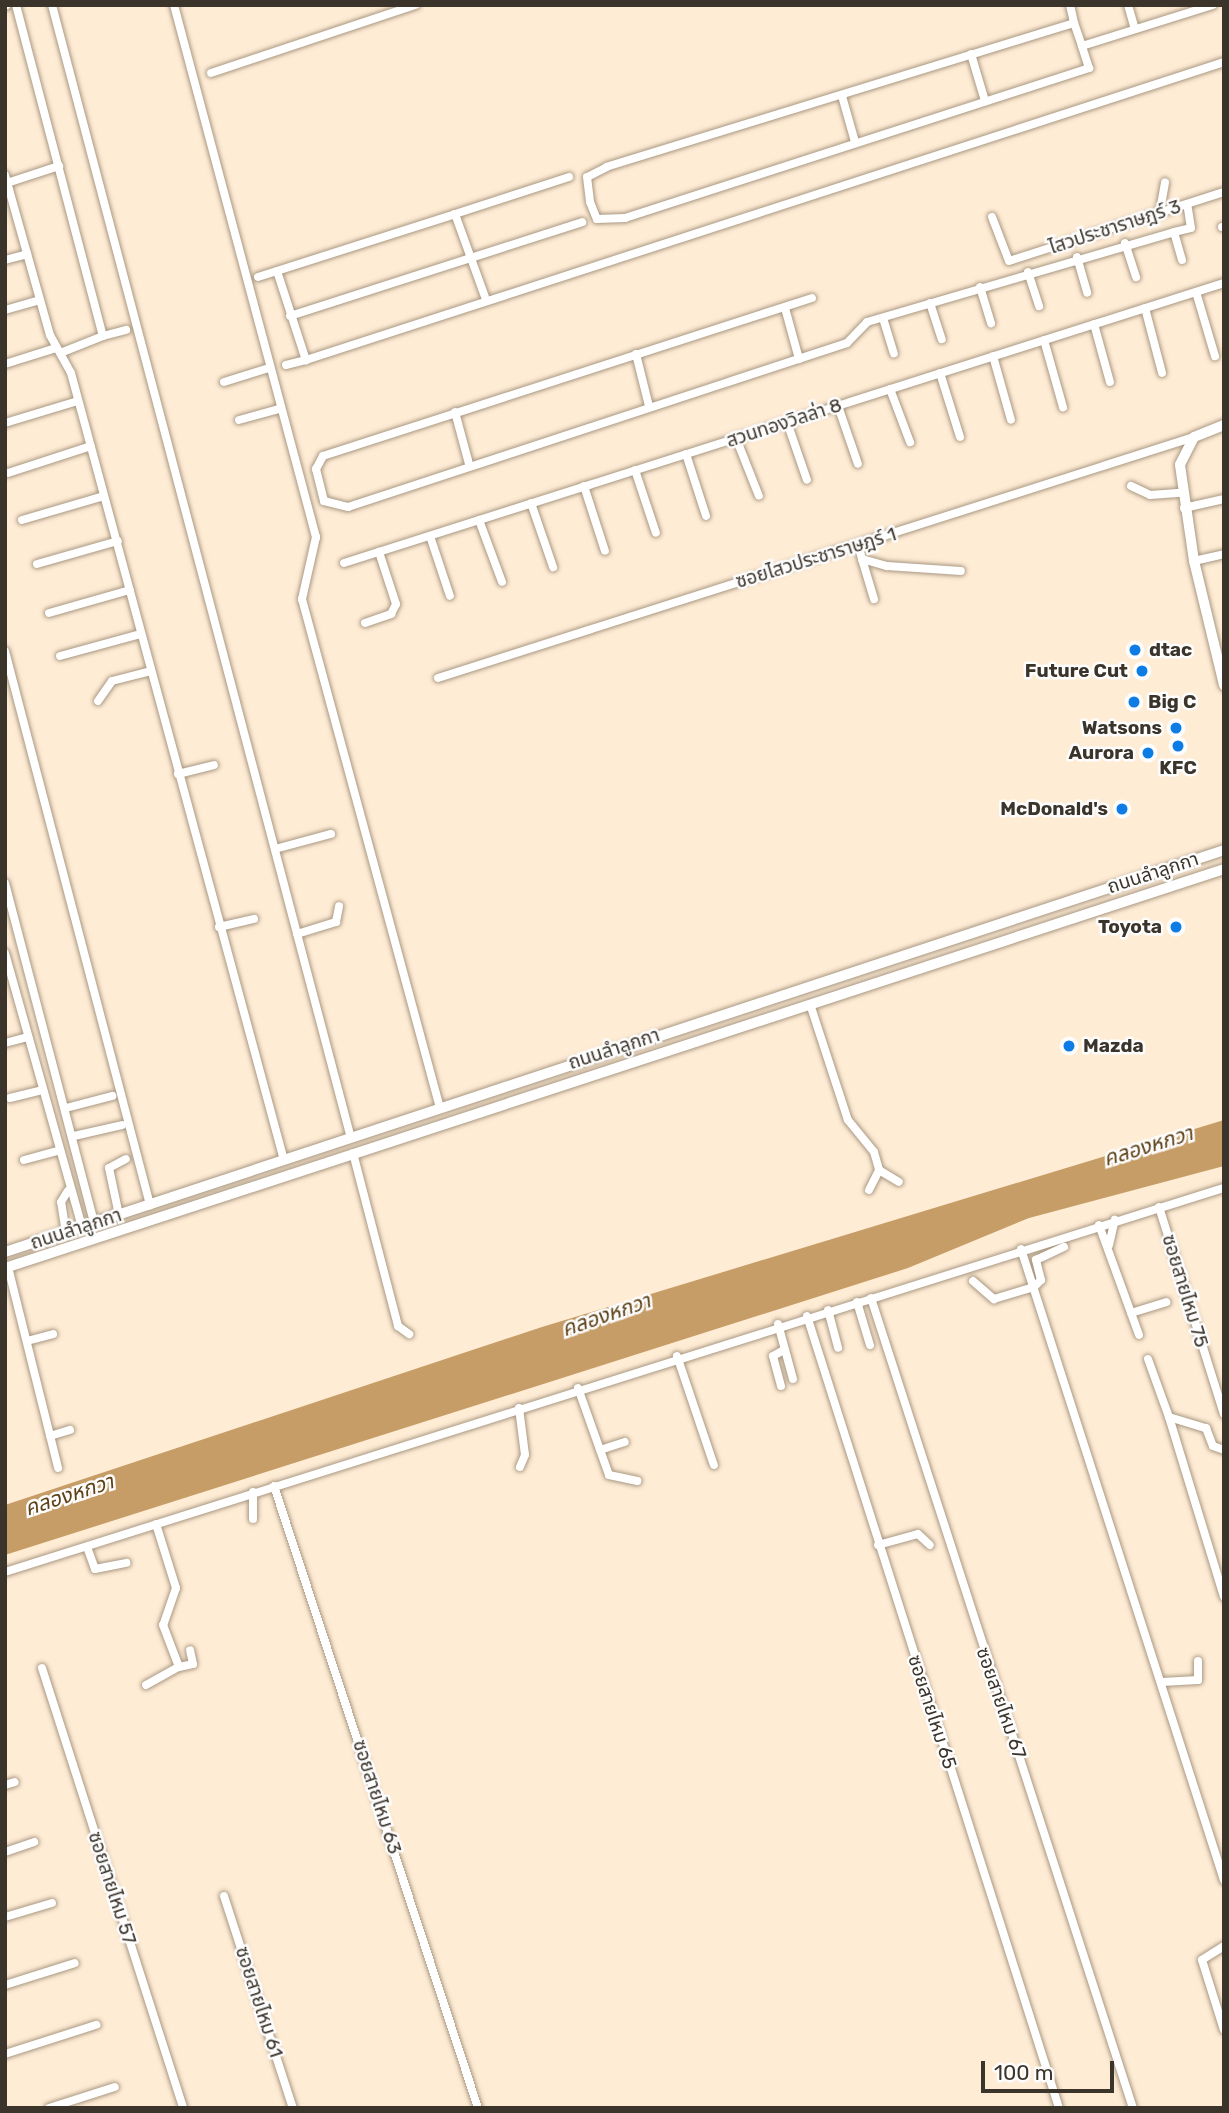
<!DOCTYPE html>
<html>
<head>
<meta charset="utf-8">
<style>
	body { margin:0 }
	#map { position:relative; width:1229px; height:2113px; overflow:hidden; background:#ffecd5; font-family:Rubik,"Noto Sans Thai",sans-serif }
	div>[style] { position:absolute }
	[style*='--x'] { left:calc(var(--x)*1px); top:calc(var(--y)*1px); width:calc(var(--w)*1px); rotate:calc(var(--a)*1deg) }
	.water>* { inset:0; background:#c69d67 }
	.roads { filter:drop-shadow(0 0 2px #a99882) drop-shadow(0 0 2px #a99882) }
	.street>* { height:8px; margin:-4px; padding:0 4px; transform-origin:4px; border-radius:4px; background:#fff }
	.secondary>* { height:10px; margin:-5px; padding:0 5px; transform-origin:5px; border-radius:5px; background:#fff }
	.dots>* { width:19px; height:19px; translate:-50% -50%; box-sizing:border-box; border:4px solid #fdfdfd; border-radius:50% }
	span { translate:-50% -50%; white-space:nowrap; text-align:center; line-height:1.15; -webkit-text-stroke:5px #fdfdfd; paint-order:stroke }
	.street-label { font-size:19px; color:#3b342b }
	.poi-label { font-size:19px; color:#3b342b; font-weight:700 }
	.left { translate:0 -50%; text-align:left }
	.right { translate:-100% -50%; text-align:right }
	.water-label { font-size:21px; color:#5e4117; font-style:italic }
	.frame { position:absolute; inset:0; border:7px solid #3b342b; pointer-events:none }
	.scale { position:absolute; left:981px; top:2061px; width:133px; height:32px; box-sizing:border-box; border:4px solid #3b342b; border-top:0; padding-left:9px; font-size:21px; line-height:24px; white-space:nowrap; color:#3b342b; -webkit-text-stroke:5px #fdfdfd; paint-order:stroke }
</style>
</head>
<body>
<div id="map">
	<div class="water">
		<div style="clip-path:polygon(1224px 1120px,1224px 1166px,1029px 1218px,908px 1268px,5px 1555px,5px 1505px,542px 1327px)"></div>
	</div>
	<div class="roads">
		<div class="street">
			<div style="--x:16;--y:5;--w:342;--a:75.3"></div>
			<div style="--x:103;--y:336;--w:46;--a:158.4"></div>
			<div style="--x:52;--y:5;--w:1172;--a:75.22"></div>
			<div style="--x:174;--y:5;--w:551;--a:75.06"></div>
			<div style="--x:316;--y:537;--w:64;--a:102.7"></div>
			<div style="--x:302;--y:599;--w:527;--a:74.83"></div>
			<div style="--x:1070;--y:5;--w:18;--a:77"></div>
			<div style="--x:1128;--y:5;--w:25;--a:74"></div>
			<div style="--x:5;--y:6;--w:2;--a:-27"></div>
			<div style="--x:1082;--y:46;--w:24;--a:-109"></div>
			<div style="--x:1074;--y:23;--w:489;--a:162.9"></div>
			<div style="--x:607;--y:167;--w:22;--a:153"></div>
			<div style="--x:587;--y:177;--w:25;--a:83"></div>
			<div style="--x:590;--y:202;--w:18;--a:68"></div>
			<div style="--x:597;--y:219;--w:28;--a:-2"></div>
			<div style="--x:625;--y:218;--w:488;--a:-17.9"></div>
			<div style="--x:1089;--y:68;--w:23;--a:-108"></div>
			<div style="--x:1082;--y:46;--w:137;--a:-17.4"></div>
			<div style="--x:971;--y:54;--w:49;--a:73.4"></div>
			<div style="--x:211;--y:73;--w:216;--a:-18.4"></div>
			<div style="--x:842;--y:96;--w:48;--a:74.2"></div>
			<div style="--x:5;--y:175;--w:166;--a:74.3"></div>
			<div style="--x:50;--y:335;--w:43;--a:61.1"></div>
			<div style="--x:71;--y:373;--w:815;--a:74.86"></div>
			<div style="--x:7;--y:183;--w:55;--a:-18.1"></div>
			<div style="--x:1160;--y:211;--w:29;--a:-80"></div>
			<div style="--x:455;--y:214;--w:120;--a:-18"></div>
			<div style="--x:992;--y:217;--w:47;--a:68.9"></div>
			<div style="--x:1009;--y:261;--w:226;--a:-17.8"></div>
			<div style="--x:1222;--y:227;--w:2;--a:0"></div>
			<div style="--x:1125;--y:243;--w:36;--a:72"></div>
			<div style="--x:1077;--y:257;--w:37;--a:74"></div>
			<div style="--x:5;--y:260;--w:23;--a:-15"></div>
			<div style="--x:1182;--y:260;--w:29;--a:-106"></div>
			<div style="--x:1174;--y:232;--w:17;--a:-13"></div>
			<div style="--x:1191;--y:228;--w:24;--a:-99"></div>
			<div style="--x:277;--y:271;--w:94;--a:72"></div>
			<div style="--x:306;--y:360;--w:965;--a:-17.98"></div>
			<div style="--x:1028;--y:272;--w:36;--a:72"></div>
			<div style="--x:258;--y:277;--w:207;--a:-17.7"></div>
			<div style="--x:455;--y:214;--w:88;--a:70.1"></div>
			<div style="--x:980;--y:287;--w:38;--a:73"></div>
			<div style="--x:1196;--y:292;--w:67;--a:73.5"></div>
			<div style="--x:812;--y:298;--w:514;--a:162.09"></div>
			<div style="--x:323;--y:456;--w:15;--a:118"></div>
			<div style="--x:316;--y:469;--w:33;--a:76"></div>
			<div style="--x:324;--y:501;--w:25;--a:14"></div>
			<div style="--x:348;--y:507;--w:525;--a:-18.19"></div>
			<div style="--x:847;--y:343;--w:29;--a:-46"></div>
			<div style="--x:867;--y:322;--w:320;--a:-16.3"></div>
			<div style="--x:930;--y:303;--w:38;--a:72"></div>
			<div style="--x:785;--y:308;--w:53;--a:74.6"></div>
			<div style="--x:1145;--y:308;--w:67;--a:75.3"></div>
			<div style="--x:5;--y:310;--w:35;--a:-16"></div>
			<div style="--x:290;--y:316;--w:307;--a:-17.8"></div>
			<div style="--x:883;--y:318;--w:37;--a:73"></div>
			<div style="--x:1094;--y:324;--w:60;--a:74.6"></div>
			<div style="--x:103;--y:336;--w:24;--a:-15"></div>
			<div style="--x:1044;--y:340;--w:70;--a:74.2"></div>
			<div style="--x:636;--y:354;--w:54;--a:76"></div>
			<div style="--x:993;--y:356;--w:66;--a:74.3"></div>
			<div style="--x:5;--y:364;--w:53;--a:-17.4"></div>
			<div style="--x:286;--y:365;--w:21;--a:-14"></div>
			<div style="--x:940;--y:373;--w:67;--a:72.6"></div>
			<div style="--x:224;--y:382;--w:47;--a:-17.3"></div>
			<div style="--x:890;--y:389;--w:57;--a:69.3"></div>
			<div style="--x:838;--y:406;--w:61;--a:71"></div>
			<div style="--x:455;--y:412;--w:54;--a:74.9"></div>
			<div style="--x:239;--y:420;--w:41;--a:-15.4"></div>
			<div style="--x:787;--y:422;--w:61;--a:71"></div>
			<div style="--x:5;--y:423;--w:76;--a:-16.8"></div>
			<div style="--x:736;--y:438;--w:62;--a:68.4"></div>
			<div style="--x:686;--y:454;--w:65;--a:72.1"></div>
			<div style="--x:635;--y:470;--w:66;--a:71.6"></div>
			<div style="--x:8;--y:473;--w:87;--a:-18"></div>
			<div style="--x:584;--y:486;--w:68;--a:72.1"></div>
			<div style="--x:1131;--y:486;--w:21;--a:25"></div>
			<div style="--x:1150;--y:495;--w:31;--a:-4"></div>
			<div style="--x:531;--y:503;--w:68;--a:71"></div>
			<div style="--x:1184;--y:508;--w:41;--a:-12.7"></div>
			<div style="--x:22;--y:520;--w:85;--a:-16.3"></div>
			<div style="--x:479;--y:520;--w:66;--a:69.6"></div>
			<div style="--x:430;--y:536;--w:63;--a:71.6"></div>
			<div style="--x:858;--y:544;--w:16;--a:75"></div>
			<div style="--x:862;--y:559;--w:26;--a:16"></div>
			<div style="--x:887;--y:566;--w:74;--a:3.9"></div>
			<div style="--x:862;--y:559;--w:42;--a:73.3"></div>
			<div style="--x:1194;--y:561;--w:31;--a:-13"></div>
			<div style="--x:344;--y:563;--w:923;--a:-17.65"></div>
			<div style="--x:37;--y:564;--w:84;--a:-15.9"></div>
			<div style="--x:49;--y:613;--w:84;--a:-15.9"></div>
			<div style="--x:365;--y:623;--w:28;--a:-19"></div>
			<div style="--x:391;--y:614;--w:11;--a:-63"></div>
			<div style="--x:396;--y:604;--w:55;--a:-108.1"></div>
			<div style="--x:5;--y:651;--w:573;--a:75.33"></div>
			<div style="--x:60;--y:656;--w:84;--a:-15.2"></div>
			<div style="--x:438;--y:678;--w:793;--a:-17.68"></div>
			<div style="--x:98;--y:701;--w:24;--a:-55"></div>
			<div style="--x:112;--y:681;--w:40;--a:-14.4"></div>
			<div style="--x:178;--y:774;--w:37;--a:-14"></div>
			<div style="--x:275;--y:849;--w:58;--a:-15"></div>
			<div style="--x:5;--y:883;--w:351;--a:75.3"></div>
			<div style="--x:219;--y:927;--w:36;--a:-13"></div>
			<div style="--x:297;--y:934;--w:41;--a:-17.1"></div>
			<div style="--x:336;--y:922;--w:16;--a:-79"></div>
			<div style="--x:5;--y:953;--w:285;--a:74.3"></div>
			<div style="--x:810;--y:1004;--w:122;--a:71.9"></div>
			<div style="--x:848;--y:1120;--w:41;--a:50.9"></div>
			<div style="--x:874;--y:1152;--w:19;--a:74"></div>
			<div style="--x:879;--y:1170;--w:23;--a:31"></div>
			<div style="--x:5;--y:1043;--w:24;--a:-15"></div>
			<div style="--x:10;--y:1098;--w:32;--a:-14"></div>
			<div style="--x:66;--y:1108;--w:48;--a:-14.6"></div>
			<div style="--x:74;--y:1136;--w:49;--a:-12.9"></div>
			<div style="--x:353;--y:1153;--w:179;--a:75.4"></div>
			<div style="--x:398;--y:1326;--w:14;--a:36"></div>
			<div style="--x:24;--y:1160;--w:34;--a:-15"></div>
			<div style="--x:869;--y:1190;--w:22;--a:-63"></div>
			<div style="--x:1159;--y:1207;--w:217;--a:72.6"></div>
			<div style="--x:119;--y:1215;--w:48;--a:-102"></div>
			<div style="--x:109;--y:1168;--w:19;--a:-28"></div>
			<div style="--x:1099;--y:1225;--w:117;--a:70"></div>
			<div style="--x:66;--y:1233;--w:31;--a:-99"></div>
			<div style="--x:61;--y:1202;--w:13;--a:-58"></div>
			<div style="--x:1109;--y:1245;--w:26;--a:-77"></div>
			<div style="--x:1021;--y:1249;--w:663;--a:72.17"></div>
			<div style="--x:8;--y:1267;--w:207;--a:76"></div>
			<div style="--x:973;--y:1281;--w:28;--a:41"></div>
			<div style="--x:994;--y:1299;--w:42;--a:-16.7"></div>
			<div style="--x:1034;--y:1287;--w:10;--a:-45"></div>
			<div style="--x:1041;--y:1280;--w:21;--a:-104"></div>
			<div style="--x:1036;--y:1260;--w:31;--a:-25"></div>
			<div style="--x:871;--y:1298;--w:851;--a:72.08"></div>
			<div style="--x:857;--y:1302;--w:45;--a:73.2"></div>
			<div style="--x:828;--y:1310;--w:39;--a:75"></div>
			<div style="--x:1131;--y:1313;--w:37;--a:-17"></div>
			<div style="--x:807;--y:1316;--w:831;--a:72.35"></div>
			<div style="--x:778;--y:1324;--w:57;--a:74.7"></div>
			<div style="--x:27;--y:1341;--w:27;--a:-15"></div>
			<div style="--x:677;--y:1356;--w:115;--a:71.3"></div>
			<div style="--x:1148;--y:1359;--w:62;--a:70.1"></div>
			<div style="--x:1169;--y:1417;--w:39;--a:17"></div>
			<div style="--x:1206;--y:1428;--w:19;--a:69"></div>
			<div style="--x:1213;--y:1446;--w:12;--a:20"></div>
			<div style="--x:781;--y:1386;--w:31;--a:-105"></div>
			<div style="--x:773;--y:1356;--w:13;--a:-29"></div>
			<div style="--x:578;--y:1388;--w:92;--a:70.4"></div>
			<div style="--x:609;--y:1475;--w:29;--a:12"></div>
			<div style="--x:519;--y:1408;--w:47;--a:82.7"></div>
			<div style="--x:525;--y:1455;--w:13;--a:113"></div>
			<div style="--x:1169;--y:1417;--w:188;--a:73"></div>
			<div style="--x:50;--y:1436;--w:21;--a:-17"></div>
			<div style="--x:600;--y:1450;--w:26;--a:-18"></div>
			<div style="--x:274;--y:1486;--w:655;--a:71.84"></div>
			<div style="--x:253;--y:1519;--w:27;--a:-90"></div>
			<div style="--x:156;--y:1524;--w:67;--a:72.6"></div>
			<div style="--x:176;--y:1588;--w:39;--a:109"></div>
			<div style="--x:163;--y:1625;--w:45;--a:69.1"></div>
			<div style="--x:179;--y:1667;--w:14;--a:-12"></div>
			<div style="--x:193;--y:1664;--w:14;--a:-102"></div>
			<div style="--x:878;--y:1545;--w:41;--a:-15.4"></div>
			<div style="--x:918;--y:1534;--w:16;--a:43"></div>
			<div style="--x:87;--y:1547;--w:23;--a:70"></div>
			<div style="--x:95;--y:1569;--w:32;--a:-11"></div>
			<div style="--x:5;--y:1572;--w:1278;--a:-17.49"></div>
			<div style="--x:42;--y:1668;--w:462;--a:72.2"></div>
			<div style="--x:1162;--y:1682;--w:36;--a:-3"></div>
			<div style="--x:1198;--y:1680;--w:19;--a:-90"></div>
			<div style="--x:146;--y:1685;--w:38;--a:-29"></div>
			<div style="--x:5;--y:1785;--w:10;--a:-17"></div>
			<div style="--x:5;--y:1852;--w:31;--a:-19"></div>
			<div style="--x:224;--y:1896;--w:223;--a:72"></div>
			<div style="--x:5;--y:1917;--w:49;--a:-16.6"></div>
			<div style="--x:1224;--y:1946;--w:26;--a:148"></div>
			<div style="--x:1202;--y:1960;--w:73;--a:72.6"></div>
			<div style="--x:5;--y:1985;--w:73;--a:-17.4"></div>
			<div style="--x:5;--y:2054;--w:96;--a:-17.7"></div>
			<div style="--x:49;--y:2108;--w:69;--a:-17.7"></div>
		</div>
		<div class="secondary">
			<div style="--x:1224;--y:425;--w:32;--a:158"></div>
			<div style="--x:1194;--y:437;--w:31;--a:117"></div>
			<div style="--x:1180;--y:465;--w:97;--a:81.7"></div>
			<div style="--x:1194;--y:561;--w:128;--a:76.4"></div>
			<div style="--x:5;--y:1252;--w:1284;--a:-18.25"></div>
			<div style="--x:5;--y:1268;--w:1283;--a:-18.12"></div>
		</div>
	</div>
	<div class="dots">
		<div style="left:1135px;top:650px;background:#0d7ce4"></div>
		<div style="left:1142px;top:671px;background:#0d7ce4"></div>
		<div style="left:1134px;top:702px;background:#0d7ce4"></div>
		<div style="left:1176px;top:728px;background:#0d7ce4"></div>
		<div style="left:1178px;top:746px;background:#0d7ce4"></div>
		<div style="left:1148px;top:753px;background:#0d7ce4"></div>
		<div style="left:1122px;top:809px;background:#0d7ce4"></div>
		<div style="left:1176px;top:927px;background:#0d7ce4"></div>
		<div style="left:1069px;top:1046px;background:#0d7ce4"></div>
	</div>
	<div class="street-label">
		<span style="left:1115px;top:227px;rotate:-18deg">ไสวประชาราษฎร์ 3</span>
		<span style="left:784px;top:423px;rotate:-18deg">สวนทองวิลล่า 8</span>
		<span style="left:816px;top:558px;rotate:-17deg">ซอยไสวประชาราษฎร์ 1</span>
		<span style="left:1153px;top:873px;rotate:-18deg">ถนนลำลูกกา</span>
		<span style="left:614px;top:1049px;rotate:-18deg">ถนนลำลูกกา</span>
		<span style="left:76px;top:1229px;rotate:-18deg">ถนนลำลูกกา</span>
		<span style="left:1185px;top:1291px;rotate:73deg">ซอยสายไหม 75</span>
		<span style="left:1001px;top:1703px;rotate:71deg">ซอยสายไหม 67</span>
		<span style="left:932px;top:1712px;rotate:72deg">ซอยสายไหม 65</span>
		<span style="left:377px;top:1797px;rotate:72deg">ซอยสายไหม 63</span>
		<span style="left:112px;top:1888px;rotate:72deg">ซอยสายไหม 57</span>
		<span style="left:259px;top:2002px;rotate:72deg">ซอยสายไหม 61</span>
	</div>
	<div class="poi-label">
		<span class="left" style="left:1149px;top:650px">dtac</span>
		<span class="right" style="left:1128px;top:671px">Future Cut</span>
		<span class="left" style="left:1148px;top:702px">Big C</span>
		<span class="right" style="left:1162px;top:728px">Watsons</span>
		<span class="right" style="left:1134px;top:753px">Aurora</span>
		<span style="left:1178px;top:768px">KFC</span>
		<span class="right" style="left:1108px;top:809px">McDonald's</span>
		<span class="right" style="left:1162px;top:927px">Toyota</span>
		<span class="left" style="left:1083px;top:1046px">Mazda</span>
	</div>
	<div class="water-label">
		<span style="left:1148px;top:1146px;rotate:-17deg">คลองหกวา</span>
		<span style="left:606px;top:1315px;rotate:-19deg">คลองหกวา</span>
		<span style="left:69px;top:1495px;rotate:-18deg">คลองหกวา</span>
	</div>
	<div class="frame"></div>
	<div class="scale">100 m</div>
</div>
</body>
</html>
